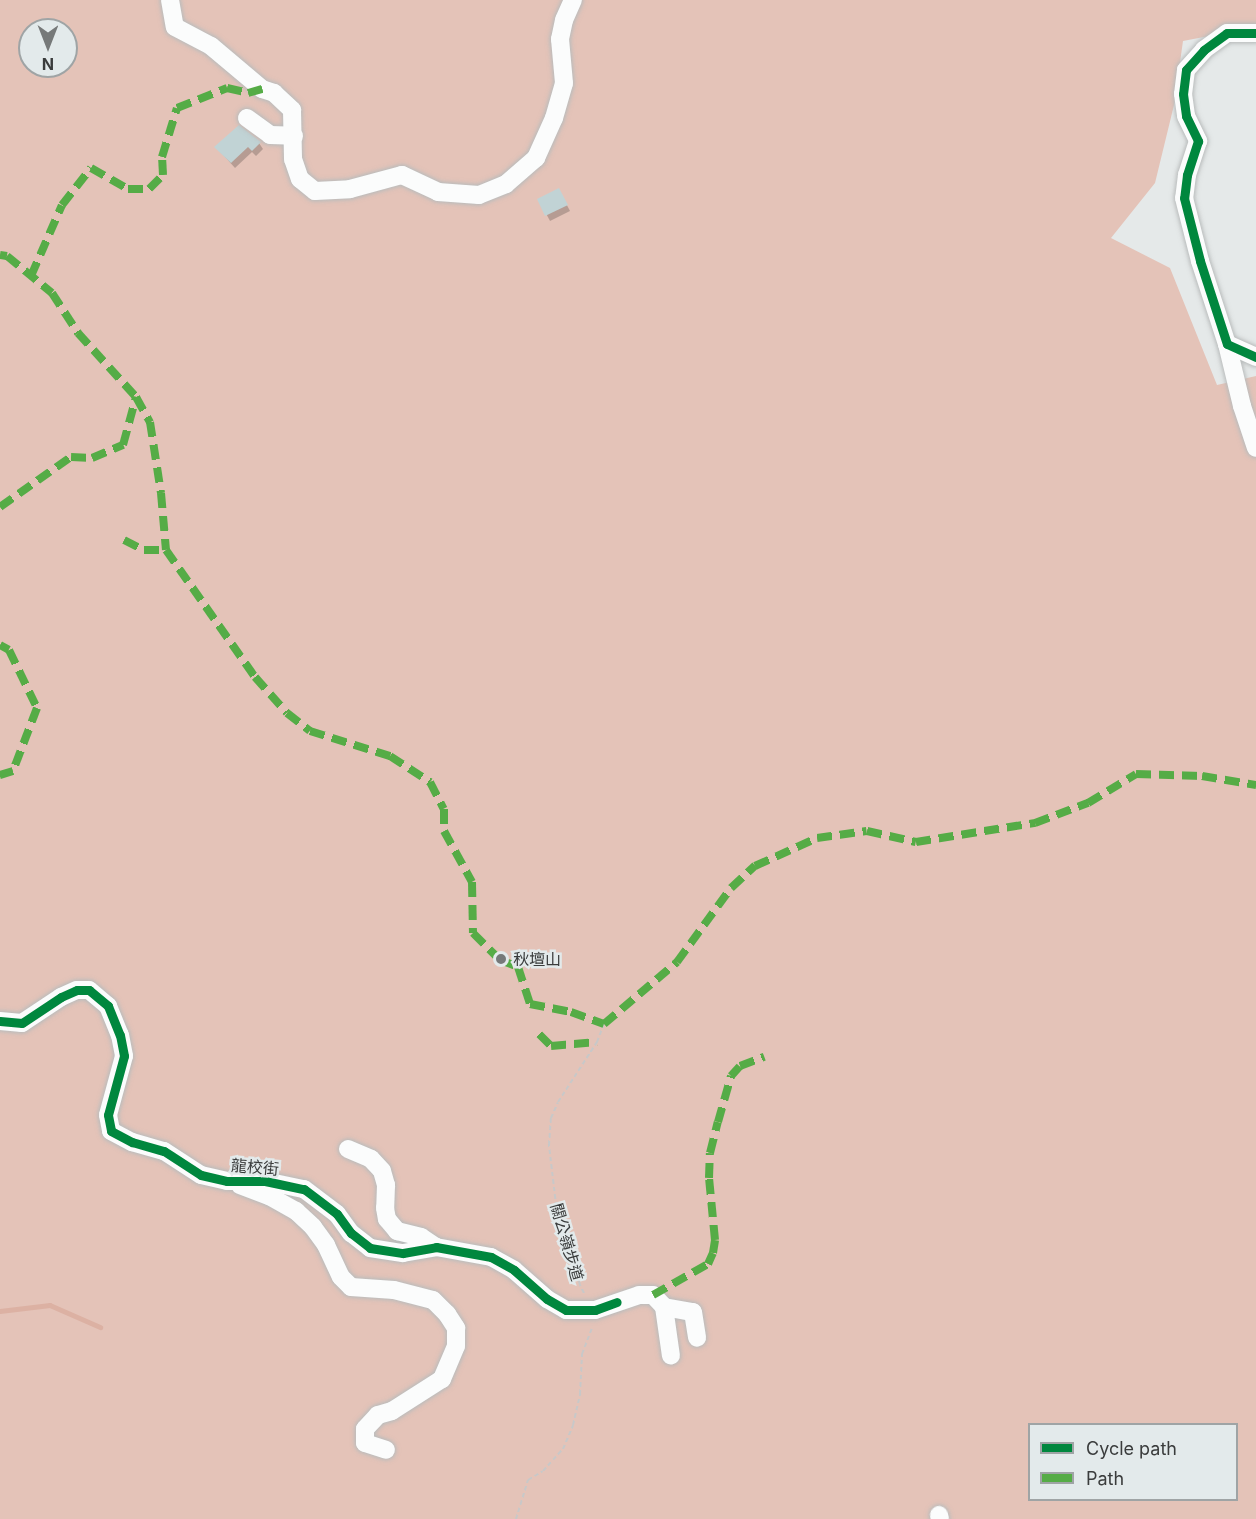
<!DOCTYPE html>
<html>
<head>
<meta charset="utf-8">
<style>
	body { margin:0 }
	#map { position:relative; width:1256px; height:1519px; overflow:hidden; background:#e5e9e9; font-family:Inter,"Noto Sans TC",sans-serif }
	div>[style] { position:absolute }
	[style*='--x'] { left:calc(var(--x)*1px); top:calc(var(--y)*1px); width:calc(var(--w)*1px); rotate:calc(var(--a)*1deg) }
	.forest>* { inset:0; background:#e4c3b8 }
	.shadow>* { inset:0; background:#0003 }
	.stream>* { height:4.5px; margin:-2.25px; padding:0 2.25px; transform-origin:2.25px; border-radius:2.25px; background:#dcb1a3 }
	.building>* { inset:0; background:#c1d3d5 }
	.path>* { height:2px; margin-top:-1px; transform-origin:0; background:repeating-linear-gradient(90deg,#c8c8c8 0 4.5px,transparent 0 7.5px) }
	.roads { filter:drop-shadow(0 0 2px #b9bcbc) drop-shadow(0 0 2px #b9bcbc) }
	.minor>* { height:18px; margin:-9px; padding:0 9px; transform-origin:9px; border-radius:9px; background:#fbfcfc }
	.quiet>* { height:8px; margin-top:-4px; transform-origin:0; background:repeating-linear-gradient(90deg,#55ac46 0 15px,transparent 0 23px) }
	.cycleway>* { height:9px; margin:-4.5px; padding:0 4.5px; transform-origin:4.5px; border-radius:4.5px; background:#00873e }
	.dots>* { width:16px; height:16px; translate:-50% -50%; box-sizing:border-box; border:3px solid #e3eaeb; border-radius:50% }
	span { translate:-50% -50%; white-space:nowrap; text-align:center; line-height:1.15; -webkit-text-stroke:5px #e3eaeb; paint-order:stroke }
	.poi-label { font-size:16px; color:#3a3c3c }
	.left { translate:0 -50%; text-align:left }
	.street-label { font-size:16px; color:#3a3c3c }
	.legend { position:absolute; left:1028px; top:1423px; width:210px; height:78px; box-sizing:border-box; background:#e3eaeb; border:2px solid #9fa4a5; margin:0; padding:8px 10px; list-style:none; font-size:18px; color:#3a3c3c }
	.legend li { display:flex; align-items:center; gap:12px; height:30px }
	.legend b { width:30px; border:2px solid #9fa4a5 }
	.north { position:absolute; left:18px; top:18px; width:60px; height:60px; box-sizing:border-box; background:#e3eaeb; border:2px solid #9fa4a5; border-radius:50%; rotate:180deg; font-size:16px; font-weight:700; line-height:24px; text-align:center; color:#3a3c3c }
	.north::after { content:''; display:block; margin:auto; width:21px; height:27px; background:#767979; clip-path:polygon(50% 0,100% 100%,50% 72%,0 100%) }
</style>
</head>
<body>
<div id="map">
	<div class="forest">
		<div style="clip-path:polygon(evenodd,0 0,1256px 0,1256px 27px,1183px 41px,1174px 105px,1155px 183px,1111px 238px,1170px 268px,1217px 385px,1256px 376px,1256px 1519px,0 1519px,0 0,30px 30px,66px 30px,66px 66px,30px 66px,30px 30px,0 0,1030px 1424px,1236px 1424px,1236px 1500px,1030px 1500px,1030px 1424px)"></div>
	</div>
	<div class="shadow">
		<div style="clip-path:polygon(259px 143px,263px 149px,256px 156px,252px 152px,235px 168px,216px 147px)"></div>
		<div style="clip-path:polygon(559px 190px,570px 211px,550px 221px,539px 200px)"></div>
	</div>
	<div class="stream">
		<div style="--x:0;--y:1311;--w:50;--a:-6.8"></div>
		<div style="--x:50;--y:1305;--w:55;--a:23.7"></div>
	</div>
	<div class="building">
		<div style="clip-path:polygon(239px 125px,261px 142px,252px 151px,248px 147px,231px 163px,214px 147px)"></div>
		<div style="clip-path:polygon(559px 188px,568px 205px,545px 216px,537px 199px)"></div>
	</div>
	<div class="path">
		<div style="--x:584;--y:1293;--w:9;--a:-117"></div>
		<div style="--x:580;--y:1285;--w:47;--a:-104.9"></div>
		<div style="--x:568;--y:1240;--w:21;--a:-118"></div>
		<div style="--x:558;--y:1221;--w:77;--a:-96.8"></div>
		<div style="--x:549;--y:1145;--w:27;--a:-86"></div>
		<div style="--x:551;--y:1118;--w:17;--a:-66"></div>
		<div style="--x:558;--y:1102;--w:72;--a:-57"></div>
		<div style="--x:597;--y:1042;--w:19;--a:-69"></div>
		<div style="--x:516;--y:1519;--w:41;--a:-72.9"></div>
		<div style="--x:528;--y:1480;--w:17;--a:-31"></div>
		<div style="--x:543;--y:1471;--w:30;--a:-48"></div>
		<div style="--x:563;--y:1449;--w:26;--a:-67"></div>
		<div style="--x:573;--y:1425;--w:32;--a:-77"></div>
		<div style="--x:580;--y:1394;--w:40;--a:-87.1"></div>
		<div style="--x:582;--y:1354;--w:30;--a:-69"></div>
	</div>
	<div class="roads">
		<div class="minor">
			<div style="--x:170;--y:0;--w:27;--a:80"></div>
			<div style="--x:175;--y:27;--w:41;--a:27.8"></div>
			<div style="--x:211;--y:46;--w:67;--a:40.1"></div>
			<div style="--x:262;--y:89;--w:13;--a:18"></div>
			<div style="--x:274;--y:93;--w:25;--a:43"></div>
			<div style="--x:292;--y:110;--w:49;--a:88.8"></div>
			<div style="--x:293;--y:159;--w:21;--a:71"></div>
			<div style="--x:300;--y:179;--w:19;--a:39"></div>
			<div style="--x:315;--y:191;--w:35;--a:-3"></div>
			<div style="--x:350;--y:189;--w:54;--a:-15.1"></div>
			<div style="--x:402;--y:175;--w:40;--a:25"></div>
			<div style="--x:438;--y:192;--w:41;--a:4.2"></div>
			<div style="--x:479;--y:195;--w:29;--a:-22"></div>
			<div style="--x:506;--y:184;--w:40;--a:-41"></div>
			<div style="--x:536;--y:158;--w:44;--a:-65.8"></div>
			<div style="--x:554;--y:118;--w:36;--a:-74"></div>
			<div style="--x:564;--y:83;--w:44;--a:-95.2"></div>
			<div style="--x:560;--y:39;--w:19;--a:-78"></div>
			<div style="--x:564;--y:20;--w:22;--a:-66"></div>
			<div style="--x:1256;--y:33;--w:29;--a:180"></div>
			<div style="--x:1227;--y:33;--w:29;--a:144"></div>
			<div style="--x:1204;--y:50;--w:27;--a:132"></div>
			<div style="--x:1186;--y:70;--w:24;--a:97"></div>
			<div style="--x:1183;--y:94;--w:22;--a:82"></div>
			<div style="--x:1186;--y:116;--w:28;--a:64"></div>
			<div style="--x:1198;--y:141;--w:36;--a:108"></div>
			<div style="--x:1187;--y:175;--w:23;--a:97"></div>
			<div style="--x:1184;--y:198;--w:65;--a:75.7"></div>
			<div style="--x:1200;--y:261;--w:87;--a:72"></div>
			<div style="--x:1227;--y:344;--w:32;--a:24"></div>
			<div style="--x:247;--y:118;--w:29;--a:36"></div>
			<div style="--x:270;--y:135;--w:24;--a:2"></div>
			<div style="--x:1227;--y:344;--w:64;--a:76.4"></div>
			<div style="--x:1242;--y:406;--w:44;--a:71.6"></div>
			<div style="--x:0;--y:1021;--w:22;--a:5"></div>
			<div style="--x:22;--y:1023;--w:47;--a:-33.7"></div>
			<div style="--x:61;--y:997;--w:17;--a:-24"></div>
			<div style="--x:77;--y:990;--w:12;--a:0"></div>
			<div style="--x:89;--y:990;--w:25;--a:40"></div>
			<div style="--x:108;--y:1006;--w:31;--a:68"></div>
			<div style="--x:120;--y:1035;--w:21;--a:79"></div>
			<div style="--x:124;--y:1056;--w:61;--a:105.2"></div>
			<div style="--x:108;--y:1115;--w:16;--a:79"></div>
			<div style="--x:111;--y:1131;--w:24;--a:28"></div>
			<div style="--x:132;--y:1142;--w:33;--a:16"></div>
			<div style="--x:164;--y:1151;--w:44;--a:33"></div>
			<div style="--x:201;--y:1175;--w:27;--a:13"></div>
			<div style="--x:227;--y:1181;--w:38;--a:0"></div>
			<div style="--x:265;--y:1181;--w:40;--a:12"></div>
			<div style="--x:304;--y:1189;--w:41;--a:37.1"></div>
			<div style="--x:337;--y:1214;--w:24;--a:54"></div>
			<div style="--x:351;--y:1233;--w:24;--a:38"></div>
			<div style="--x:370;--y:1248;--w:33;--a:9"></div>
			<div style="--x:403;--y:1253;--w:34;--a:-10"></div>
			<div style="--x:436;--y:1247;--w:56;--a:10.3"></div>
			<div style="--x:491;--y:1257;--w:26;--a:29"></div>
			<div style="--x:514;--y:1270;--w:44;--a:41.3"></div>
			<div style="--x:547;--y:1299;--w:22;--a:30"></div>
			<div style="--x:566;--y:1310;--w:29;--a:0"></div>
			<div style="--x:595;--y:1310;--w:46;--a:-18.8"></div>
			<div style="--x:639;--y:1295;--w:14;--a:0"></div>
			<div style="--x:653;--y:1295;--w:16;--a:47"></div>
			<div style="--x:664;--y:1307;--w:49;--a:81.9"></div>
			<div style="--x:348;--y:1149;--w:25;--a:23"></div>
			<div style="--x:371;--y:1159;--w:16;--a:47"></div>
			<div style="--x:382;--y:1171;--w:15;--a:74"></div>
			<div style="--x:386;--y:1185;--w:23;--a:92"></div>
			<div style="--x:385;--y:1208;--w:11;--a:80"></div>
			<div style="--x:387;--y:1219;--w:16;--a:50"></div>
			<div style="--x:397;--y:1231;--w:25;--a:14"></div>
			<div style="--x:421;--y:1237;--w:18;--a:34"></div>
			<div style="--x:240;--y:1185;--w:31;--a:21"></div>
			<div style="--x:269;--y:1196;--w:31;--a:29"></div>
			<div style="--x:296;--y:1211;--w:23;--a:43"></div>
			<div style="--x:313;--y:1227;--w:22;--a:54"></div>
			<div style="--x:326;--y:1245;--w:35;--a:65"></div>
			<div style="--x:341;--y:1277;--w:14;--a:45"></div>
			<div style="--x:351;--y:1287;--w:43;--a:4"></div>
			<div style="--x:394;--y:1290;--w:40;--a:14.4"></div>
			<div style="--x:433;--y:1300;--w:20;--a:45"></div>
			<div style="--x:447;--y:1314;--w:17;--a:57"></div>
			<div style="--x:456;--y:1328;--w:18;--a:90"></div>
			<div style="--x:456;--y:1346;--w:36;--a:113"></div>
			<div style="--x:442;--y:1379;--w:59;--a:147.4"></div>
			<div style="--x:392;--y:1411;--w:15;--a:164"></div>
			<div style="--x:378;--y:1415;--w:19;--a:133"></div>
			<div style="--x:365;--y:1429;--w:14;--a:90"></div>
			<div style="--x:365;--y:1443;--w:22;--a:18"></div>
			<div style="--x:664;--y:1307;--w:29;--a:10"></div>
			<div style="--x:693;--y:1312;--w:26;--a:81"></div>
			<div style="--x:939;--y:1515;--w:4;--a:76"></div>
		</div>
	</div>
	<div class="quiet">
		<div style="--x:0;--y:255;--w:7;--a:8"></div>
		<div style="--x:7;--y:256;--w:58;--a:39.4"></div>
		<div style="--x:52;--y:293;--w:48;--a:57"></div>
		<div style="--x:78;--y:333;--w:86;--a:47.8"></div>
		<div style="--x:136;--y:397;--w:29;--a:61"></div>
		<div style="--x:150;--y:422;--w:72;--a:81.2"></div>
		<div style="--x:161;--y:493;--w:57;--a:85"></div>
		<div style="--x:166;--y:550;--w:155;--a:55"></div>
		<div style="--x:255;--y:677;--w:48;--a:48.4"></div>
		<div style="--x:287;--y:713;--w:29;--a:38"></div>
		<div style="--x:310;--y:731;--w:84;--a:17.4"></div>
		<div style="--x:390;--y:756;--w:48;--a:33"></div>
		<div style="--x:430;--y:782;--w:30;--a:63"></div>
		<div style="--x:444;--y:809;--w:22;--a:90"></div>
		<div style="--x:444;--y:831;--w:58;--a:61.2"></div>
		<div style="--x:472;--y:882;--w:51;--a:88.9"></div>
		<div style="--x:473;--y:933;--w:38;--a:45"></div>
		<div style="--x:500;--y:960;--w:19;--a:21"></div>
		<div style="--x:518;--y:967;--w:39;--a:72"></div>
		<div style="--x:530;--y:1004;--w:42;--a:11"></div>
		<div style="--x:571;--y:1012;--w:35;--a:20"></div>
		<div style="--x:604;--y:1024;--w:96;--a:-40.3"></div>
		<div style="--x:677;--y:962;--w:92;--a:-53.9"></div>
		<div style="--x:731;--y:888;--w:33;--a:-43"></div>
		<div style="--x:755;--y:866;--w:68;--a:-24.3"></div>
		<div style="--x:817;--y:838;--w:50;--a:-8"></div>
		<div style="--x:867;--y:831;--w:50;--a:12.7"></div>
		<div style="--x:916;--y:842;--w:121;--a:-9.1"></div>
		<div style="--x:1035;--y:823;--w:57;--a:-20.7"></div>
		<div style="--x:1088;--y:803;--w:56;--a:-31.1"></div>
		<div style="--x:1136;--y:774;--w:66;--a:1.7"></div>
		<div style="--x:1202;--y:776;--w:55;--a:9.5"></div>
		<div style="--x:31;--y:276;--w:77;--a:-66.4"></div>
		<div style="--x:62;--y:205;--w:47;--a:-51.9"></div>
		<div style="--x:91;--y:168;--w:43;--a:29.6"></div>
		<div style="--x:128;--y:189;--w:21;--a:0"></div>
		<div style="--x:149;--y:189;--w:20;--a:-45"></div>
		<div style="--x:163;--y:175;--w:18;--a:-93"></div>
		<div style="--x:162;--y:157;--w:51;--a:-73"></div>
		<div style="--x:177;--y:108;--w:54;--a:-21.8"></div>
		<div style="--x:227;--y:88;--w:22;--a:13"></div>
		<div style="--x:248;--y:93;--w:15;--a:-16"></div>
		<div style="--x:0;--y:507;--w:87;--a:-35.2"></div>
		<div style="--x:71;--y:457;--w:21;--a:3"></div>
		<div style="--x:92;--y:458;--w:34;--a:-23"></div>
		<div style="--x:123;--y:445;--w:50;--a:-74.8"></div>
		<div style="--x:124;--y:540;--w:22;--a:27"></div>
		<div style="--x:144;--y:550;--w:22;--a:0"></div>
		<div style="--x:0;--y:645;--w:10;--a:29"></div>
		<div style="--x:9;--y:650;--w:64;--a:64.2"></div>
		<div style="--x:37;--y:708;--w:67;--a:110.9"></div>
		<div style="--x:13;--y:771;--w:14;--a:163"></div>
		<div style="--x:539;--y:1034;--w:17;--a:45"></div>
		<div style="--x:551;--y:1046;--w:46;--a:-5"></div>
		<div style="--x:653;--y:1295;--w:63;--a:-29.4"></div>
		<div style="--x:708;--y:1264;--w:12;--a:-66"></div>
		<div style="--x:713;--y:1253;--w:13;--a:-81"></div>
		<div style="--x:715;--y:1240;--w:62;--a:-95.5"></div>
		<div style="--x:709;--y:1178;--w:25;--a:-88"></div>
		<div style="--x:710;--y:1153;--w:32;--a:-76"></div>
		<div style="--x:718;--y:1122;--w:48;--a:-74.2"></div>
		<div style="--x:731;--y:1076;--w:13;--a:-48"></div>
		<div style="--x:740;--y:1066;--w:26;--a:-21"></div>
	</div>
	<div class="cycleway">
		<div style="--x:1256;--y:33;--w:29;--a:180"></div>
		<div style="--x:1227;--y:33;--w:29;--a:144"></div>
		<div style="--x:1204;--y:50;--w:27;--a:132"></div>
		<div style="--x:1186;--y:70;--w:24;--a:97"></div>
		<div style="--x:1183;--y:94;--w:22;--a:82"></div>
		<div style="--x:1186;--y:116;--w:28;--a:64"></div>
		<div style="--x:1198;--y:141;--w:36;--a:108"></div>
		<div style="--x:1187;--y:175;--w:23;--a:97"></div>
		<div style="--x:1184;--y:198;--w:65;--a:75.7"></div>
		<div style="--x:1200;--y:261;--w:87;--a:72"></div>
		<div style="--x:1227;--y:344;--w:32;--a:24"></div>
		<div style="--x:0;--y:1021;--w:22;--a:5"></div>
		<div style="--x:22;--y:1023;--w:47;--a:-33.7"></div>
		<div style="--x:61;--y:997;--w:17;--a:-24"></div>
		<div style="--x:77;--y:990;--w:12;--a:0"></div>
		<div style="--x:89;--y:990;--w:25;--a:40"></div>
		<div style="--x:108;--y:1006;--w:31;--a:68"></div>
		<div style="--x:120;--y:1035;--w:21;--a:79"></div>
		<div style="--x:124;--y:1056;--w:61;--a:105.2"></div>
		<div style="--x:108;--y:1115;--w:16;--a:79"></div>
		<div style="--x:111;--y:1131;--w:24;--a:28"></div>
		<div style="--x:132;--y:1142;--w:33;--a:16"></div>
		<div style="--x:164;--y:1151;--w:44;--a:33"></div>
		<div style="--x:201;--y:1175;--w:27;--a:13"></div>
		<div style="--x:227;--y:1181;--w:38;--a:0"></div>
		<div style="--x:265;--y:1181;--w:40;--a:12"></div>
		<div style="--x:304;--y:1189;--w:41;--a:37.1"></div>
		<div style="--x:337;--y:1214;--w:24;--a:54"></div>
		<div style="--x:351;--y:1233;--w:24;--a:38"></div>
		<div style="--x:370;--y:1248;--w:33;--a:9"></div>
		<div style="--x:403;--y:1253;--w:34;--a:-10"></div>
		<div style="--x:436;--y:1247;--w:56;--a:10.3"></div>
		<div style="--x:491;--y:1257;--w:26;--a:29"></div>
		<div style="--x:514;--y:1270;--w:44;--a:41.3"></div>
		<div style="--x:547;--y:1299;--w:22;--a:30"></div>
		<div style="--x:566;--y:1310;--w:29;--a:0"></div>
		<div style="--x:595;--y:1310;--w:23;--a:-20"></div>
	</div>
	<div class="dots">
		<div style="left:501px;top:959px;background:#767979"></div>
	</div>
	<div class="poi-label">
		<span class="left" style="left:513px;top:959px">秋壇山</span>
	</div>
	<div class="street-label">
		<span style="left:255px;top:1167px;rotate:5deg">龍校街</span>
		<span style="left:567px;top:1242px;rotate:74deg">關公嶺步道</span>
	</div>
	<ul class="legend">
	<li><b style="height:8px;background:#00873e"></b>Cycle path</li>
	<li><b style="height:8px;background:#55ac46"></b>Path</li>
	</ul>
	<div class="north">N</div>
</div>
</body>
</html>
